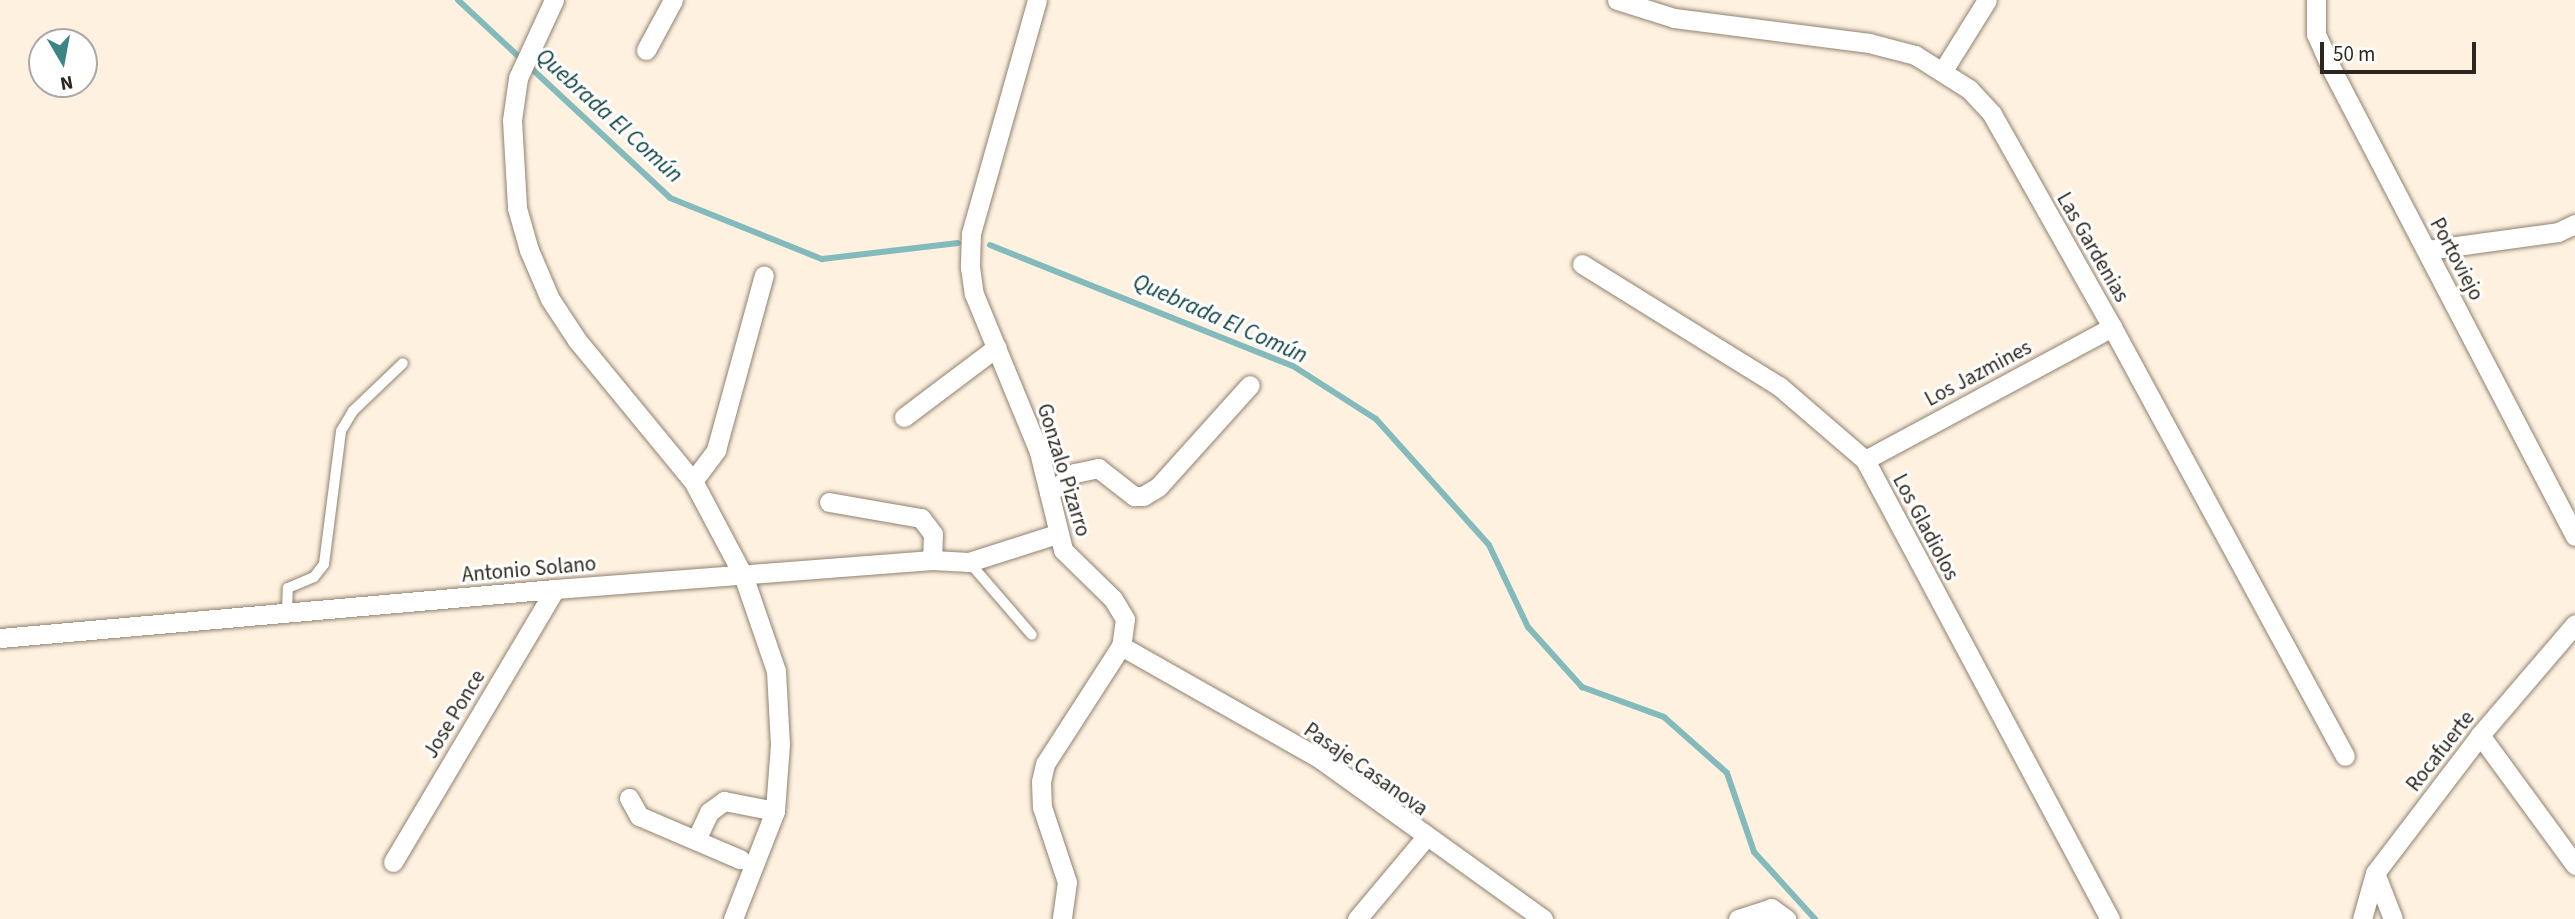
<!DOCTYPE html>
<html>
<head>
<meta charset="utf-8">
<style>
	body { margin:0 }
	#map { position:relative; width:2575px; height:919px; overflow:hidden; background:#fef1e0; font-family:"Source Sans 3",sans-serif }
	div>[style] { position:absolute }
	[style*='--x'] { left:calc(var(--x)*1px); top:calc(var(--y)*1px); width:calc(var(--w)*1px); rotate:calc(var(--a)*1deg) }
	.stream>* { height:6px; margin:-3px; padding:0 3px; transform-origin:3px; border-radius:3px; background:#83babb }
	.roads { filter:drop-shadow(0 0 2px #90826f) drop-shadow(0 0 2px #90826f) }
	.service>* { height:10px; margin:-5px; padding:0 5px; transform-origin:5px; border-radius:5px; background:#fff }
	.minor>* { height:19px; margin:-9.5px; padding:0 9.5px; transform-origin:9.5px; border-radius:9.5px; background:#fff }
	span { translate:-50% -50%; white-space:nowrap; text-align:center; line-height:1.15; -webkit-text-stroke:6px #fff; paint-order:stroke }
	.street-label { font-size:21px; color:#2c261e }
	.water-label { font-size:23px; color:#0d4243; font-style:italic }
	.north { position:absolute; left:28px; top:28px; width:70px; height:70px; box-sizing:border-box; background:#fff; border:2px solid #aba8a5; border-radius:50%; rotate:170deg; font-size:19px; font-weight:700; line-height:28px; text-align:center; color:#2c261e }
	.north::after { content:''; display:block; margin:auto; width:24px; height:32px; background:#3d8585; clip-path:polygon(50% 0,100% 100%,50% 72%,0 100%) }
	.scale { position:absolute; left:2320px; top:42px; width:156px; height:32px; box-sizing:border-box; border:4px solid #2c261e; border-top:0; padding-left:9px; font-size:21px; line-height:24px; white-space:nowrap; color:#2c261e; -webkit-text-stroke:5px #fff; paint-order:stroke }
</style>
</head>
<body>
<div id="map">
	<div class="stream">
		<div style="--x:458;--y:0;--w:290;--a:43"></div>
		<div style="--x:670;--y:198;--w:164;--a:21.9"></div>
		<div style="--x:822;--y:259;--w:137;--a:-6.7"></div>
		<div style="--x:990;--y:245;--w:326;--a:21.8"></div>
		<div style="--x:1293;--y:366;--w:98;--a:32.6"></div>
		<div style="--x:1376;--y:419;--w:169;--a:48.1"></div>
		<div style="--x:1489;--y:545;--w:91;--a:64.6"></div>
		<div style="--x:1528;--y:627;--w:81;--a:48"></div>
		<div style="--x:1582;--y:687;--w:87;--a:20.1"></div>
		<div style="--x:1664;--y:717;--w:84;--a:41.6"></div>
		<div style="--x:1727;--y:773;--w:83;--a:71.1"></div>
		<div style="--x:1754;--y:852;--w:91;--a:47.7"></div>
	</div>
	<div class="roads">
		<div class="service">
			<div style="--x:969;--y:562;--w:96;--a:49.2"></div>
			<div style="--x:287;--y:611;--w:23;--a:-88"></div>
			<div style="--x:288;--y:588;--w:28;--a:-23"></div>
			<div style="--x:314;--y:577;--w:16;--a:-52"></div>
			<div style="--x:324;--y:564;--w:134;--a:-82.7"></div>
			<div style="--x:341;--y:431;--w:23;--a:-59"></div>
			<div style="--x:353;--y:411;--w:69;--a:-43.8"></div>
		</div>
		<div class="minor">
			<div style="--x:554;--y:0;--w:86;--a:114.8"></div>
			<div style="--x:518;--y:78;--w:42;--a:98.1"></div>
			<div style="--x:512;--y:120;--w:88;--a:86.7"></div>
			<div style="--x:517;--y:208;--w:44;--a:74.1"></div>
			<div style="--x:529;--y:250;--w:53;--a:66.8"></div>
			<div style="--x:550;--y:299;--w:49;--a:56.6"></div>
			<div style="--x:577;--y:340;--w:183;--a:50.6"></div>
			<div style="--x:693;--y:481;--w:106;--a:62"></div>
			<div style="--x:743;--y:575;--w:102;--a:71"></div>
			<div style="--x:776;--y:671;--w:73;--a:86.9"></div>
			<div style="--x:780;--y:744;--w:67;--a:94.3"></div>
			<div style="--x:775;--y:811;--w:116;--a:111.3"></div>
			<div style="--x:1037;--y:0;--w:243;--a:105.8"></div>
			<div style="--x:971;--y:234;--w:33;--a:92"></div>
			<div style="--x:970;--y:267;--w:27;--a:82"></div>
			<div style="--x:974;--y:294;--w:171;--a:67.6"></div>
			<div style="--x:1039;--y:452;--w:101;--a:76.2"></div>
			<div style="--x:1063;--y:550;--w:70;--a:44.4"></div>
			<div style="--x:1113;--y:599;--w:23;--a:59"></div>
			<div style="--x:1125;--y:619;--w:27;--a:98"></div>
			<div style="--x:1121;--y:646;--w:140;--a:122.8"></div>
			<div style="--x:1045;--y:764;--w:17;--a:103"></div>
			<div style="--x:1041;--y:781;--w:26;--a:88"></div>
			<div style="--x:1042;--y:807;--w:79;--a:71.6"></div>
			<div style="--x:1067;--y:882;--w:37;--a:98"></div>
			<div style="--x:1617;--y:0;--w:60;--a:17.5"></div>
			<div style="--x:1674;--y:18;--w:197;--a:7.3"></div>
			<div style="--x:1869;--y:43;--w:48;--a:14.6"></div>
			<div style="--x:1915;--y:55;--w:64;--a:32.2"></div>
			<div style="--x:1969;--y:89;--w:34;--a:47"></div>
			<div style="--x:1992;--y:114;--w:244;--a:60.6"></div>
			<div style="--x:2112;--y:327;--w:488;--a:61.5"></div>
			<div style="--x:2316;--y:0;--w:34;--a:90"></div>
			<div style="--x:2316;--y:34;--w:35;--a:66"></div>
			<div style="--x:2330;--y:66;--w:530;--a:62.47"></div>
			<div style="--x:646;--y:50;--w:57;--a:-61.6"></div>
			<div style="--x:1944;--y:69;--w:81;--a:-58.1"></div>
			<div style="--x:2427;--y:250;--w:132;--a:-7.8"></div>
			<div style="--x:2558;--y:232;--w:19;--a:-25"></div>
			<div style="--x:1582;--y:264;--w:232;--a:31.8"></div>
			<div style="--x:1779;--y:386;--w:113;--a:40.7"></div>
			<div style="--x:1865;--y:460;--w:520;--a:61.91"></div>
			<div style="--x:904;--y:417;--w:116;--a:-37"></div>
			<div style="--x:1865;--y:460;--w:281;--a:-28.3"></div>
			<div style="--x:693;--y:481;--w:39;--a:-53"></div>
			<div style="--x:716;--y:450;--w:181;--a:-74.7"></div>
			<div style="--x:1049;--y:493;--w:33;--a:-38"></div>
			<div style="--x:1075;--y:473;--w:24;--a:-12"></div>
			<div style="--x:1098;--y:468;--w:46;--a:37.9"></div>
			<div style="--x:1134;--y:496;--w:9;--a:0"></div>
			<div style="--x:1143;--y:496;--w:17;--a:-31"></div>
			<div style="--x:1158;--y:487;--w:137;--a:-48"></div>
			<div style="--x:829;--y:502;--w:93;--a:9.9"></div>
			<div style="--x:921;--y:518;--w:20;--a:53"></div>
			<div style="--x:933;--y:534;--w:26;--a:92"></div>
			<div style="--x:0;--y:638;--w:557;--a:-5.05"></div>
			<div style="--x:555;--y:589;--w:378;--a:-4.4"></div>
			<div style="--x:932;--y:560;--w:37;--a:3"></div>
			<div style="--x:969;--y:562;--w:92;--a:-17.7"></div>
			<div style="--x:1121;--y:646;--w:227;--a:29.5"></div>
			<div style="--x:1319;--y:758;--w:276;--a:35.7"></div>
			<div style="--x:2480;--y:735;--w:161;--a:53.8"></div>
			<div style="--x:629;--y:798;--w:21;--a:61"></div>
			<div style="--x:639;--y:816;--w:110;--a:23.1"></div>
			<div style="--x:696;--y:840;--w:31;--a:-65"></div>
			<div style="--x:709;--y:812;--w:19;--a:-36"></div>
			<div style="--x:724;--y:801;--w:52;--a:11.1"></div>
			<div style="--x:393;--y:862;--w:317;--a:-59.3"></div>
			<div style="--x:2375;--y:873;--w:49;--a:68.6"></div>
			<div style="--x:1357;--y:919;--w:106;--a:-50"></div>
			<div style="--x:1738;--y:919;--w:35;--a:-18"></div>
			<div style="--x:1771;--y:908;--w:19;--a:36"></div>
			<div style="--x:2362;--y:919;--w:48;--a:-74.2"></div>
			<div style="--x:2375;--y:873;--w:173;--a:-52.7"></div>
			<div style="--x:2480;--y:735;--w:146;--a:-49.4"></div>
		</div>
	</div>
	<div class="street-label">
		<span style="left:2093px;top:247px;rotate:60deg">Las Gardenias</span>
		<span style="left:2457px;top:259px;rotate:62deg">Portoviejo</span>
		<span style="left:1978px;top:373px;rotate:-28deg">Los Jazmines</span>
		<span style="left:1064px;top:470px;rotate:73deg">Gonzalo Pizarro</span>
		<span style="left:1926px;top:527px;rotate:62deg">Los Gladiolos</span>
		<span style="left:529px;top:569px;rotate:-5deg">Antonio Solano</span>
		<span style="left:454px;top:714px;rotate:-59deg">Jose Ponce</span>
		<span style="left:2440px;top:751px;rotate:-52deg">Rocafuerte</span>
		<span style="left:1366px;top:769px;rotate:35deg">Pasaje Casanova</span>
	</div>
	<div class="water-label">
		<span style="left:609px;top:116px;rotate:42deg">Quebrada El Común</span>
		<span style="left:1220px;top:319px;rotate:24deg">Quebrada El Común</span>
	</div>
	<div class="north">N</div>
	<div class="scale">50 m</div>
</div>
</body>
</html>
